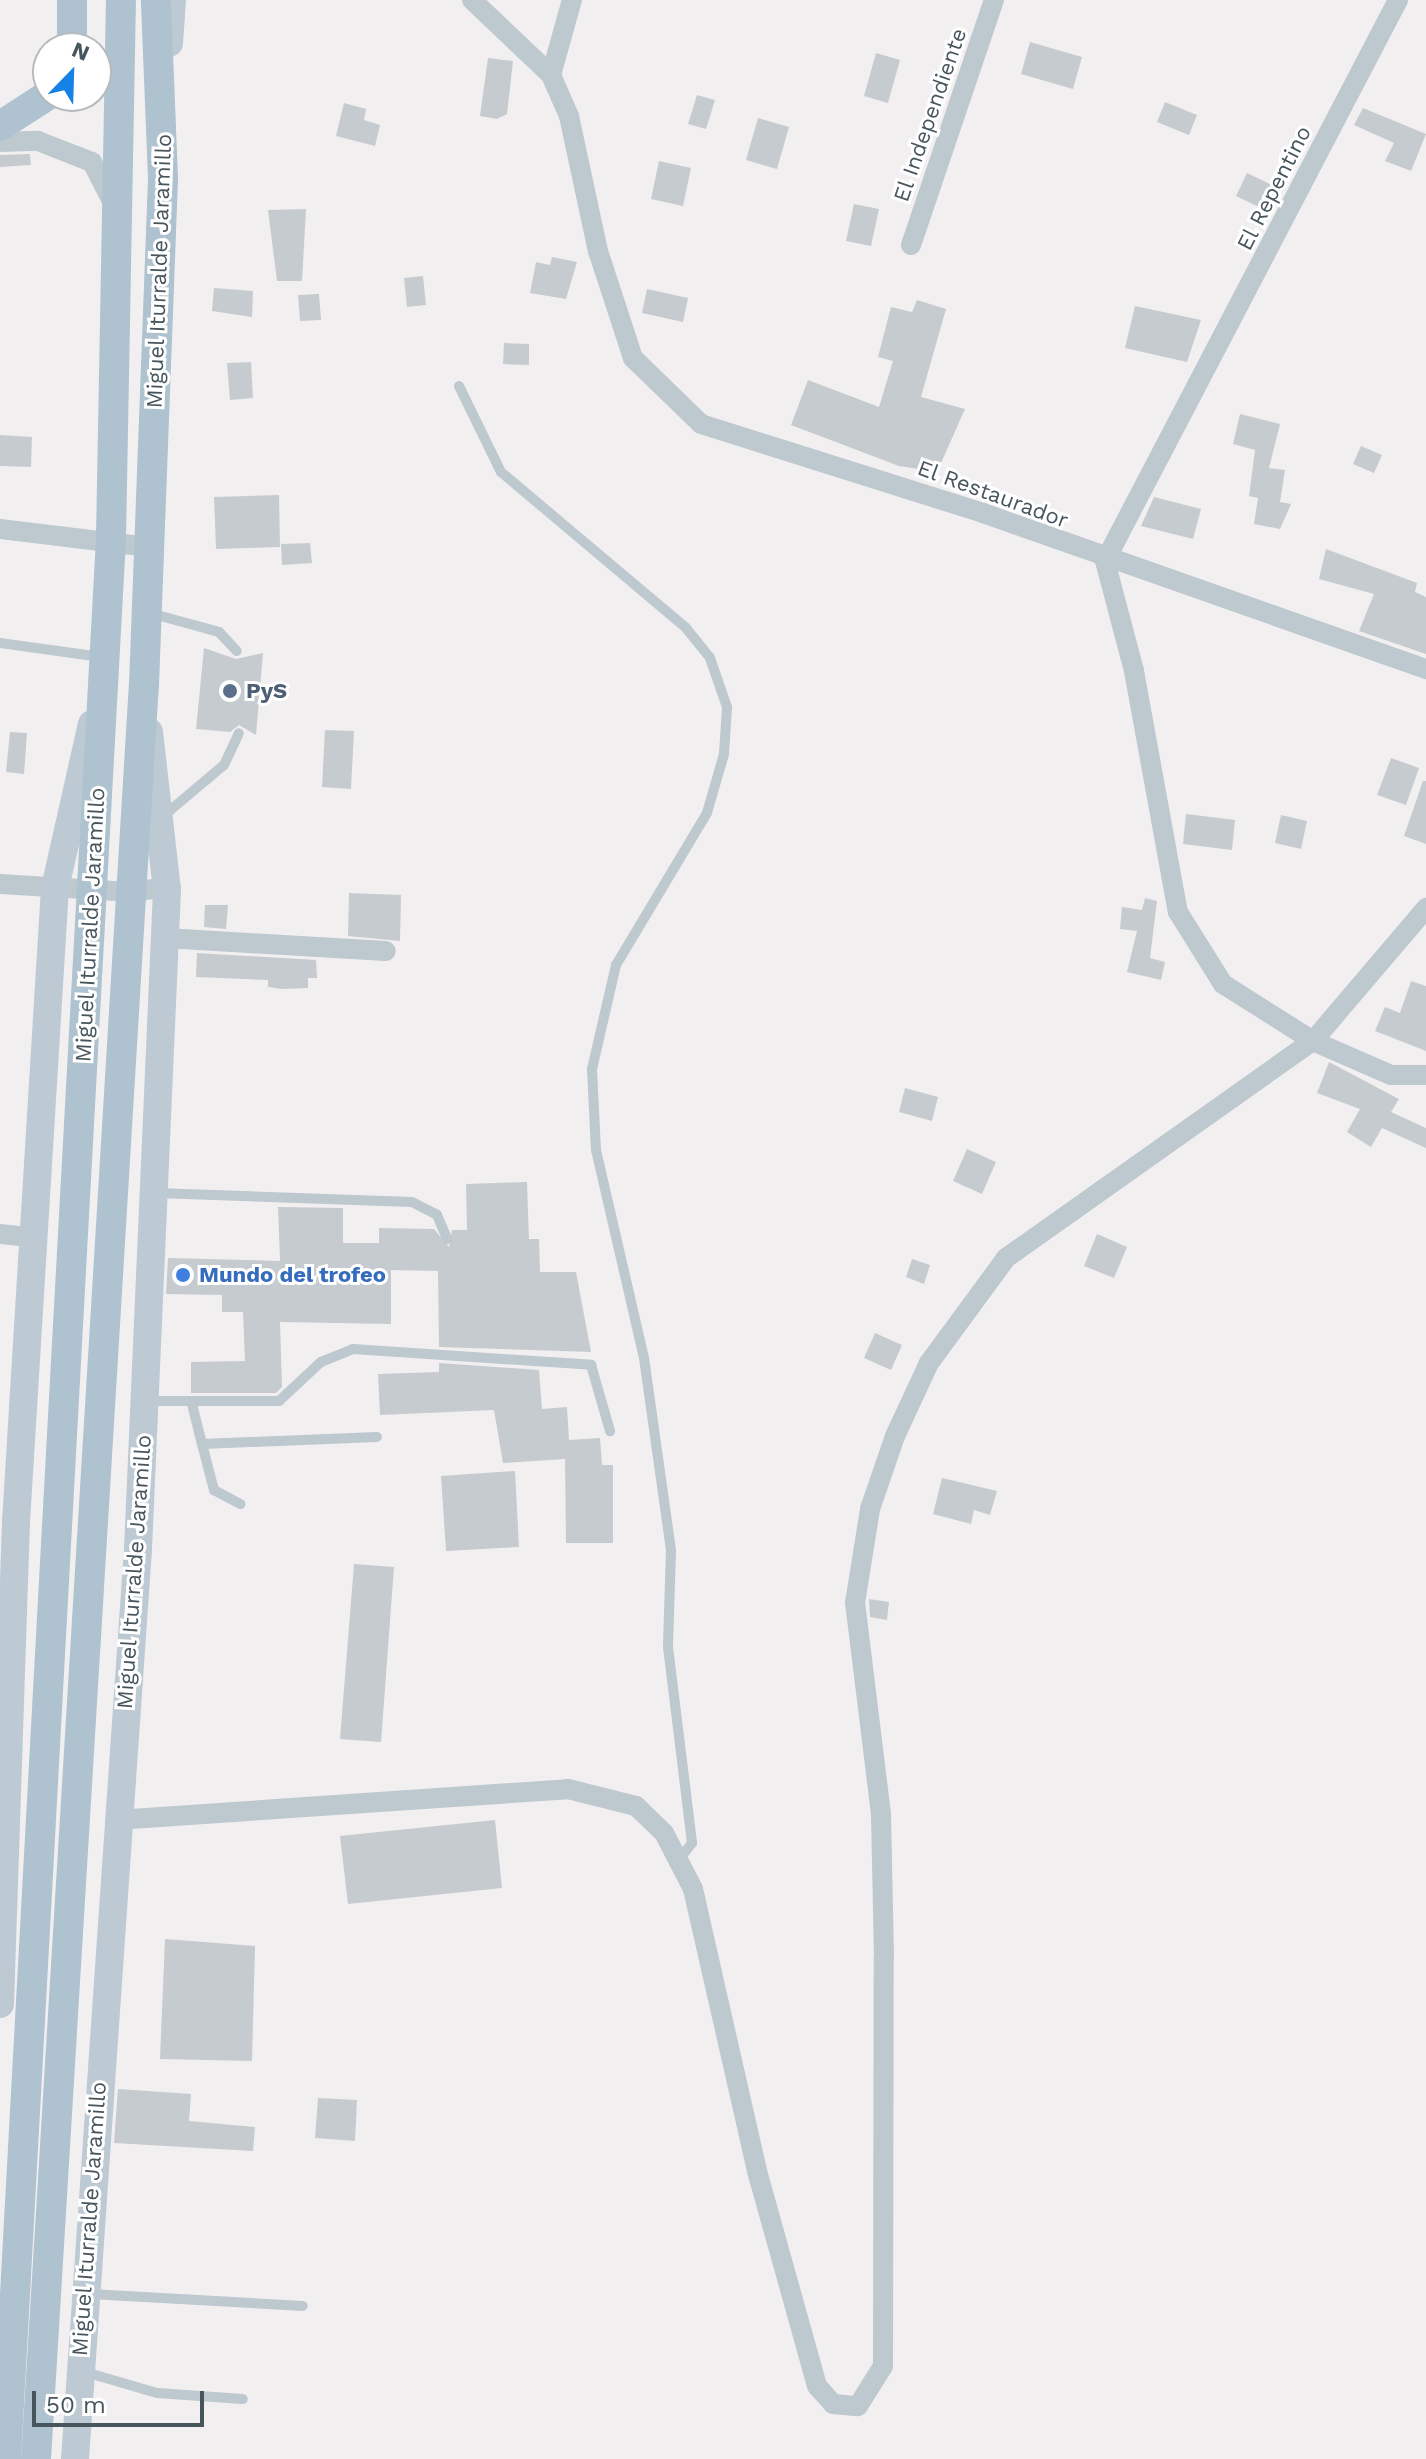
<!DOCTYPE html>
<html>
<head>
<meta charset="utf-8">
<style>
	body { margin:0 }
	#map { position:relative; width:1426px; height:2459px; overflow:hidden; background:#f2eff0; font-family:"Work Sans",sans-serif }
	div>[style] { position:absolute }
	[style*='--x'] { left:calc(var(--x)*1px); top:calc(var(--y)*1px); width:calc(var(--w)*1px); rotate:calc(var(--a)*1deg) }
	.building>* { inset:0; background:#c6cbcf }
	.lane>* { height:10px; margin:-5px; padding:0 5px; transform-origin:5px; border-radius:5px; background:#bdc8cf }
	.street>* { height:20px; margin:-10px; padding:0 10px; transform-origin:10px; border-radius:10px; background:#bdc8cf }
	.secondary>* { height:28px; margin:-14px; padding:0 14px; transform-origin:14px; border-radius:14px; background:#bdcad4 }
	.primary>* { height:30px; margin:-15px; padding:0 15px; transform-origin:15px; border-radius:15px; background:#afc2cf }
	.dots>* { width:22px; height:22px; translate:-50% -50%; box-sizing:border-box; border:4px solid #fff; border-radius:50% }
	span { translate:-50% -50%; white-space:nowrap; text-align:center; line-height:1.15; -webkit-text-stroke:6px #fff; paint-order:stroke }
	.street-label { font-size:22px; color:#47555d }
	.service-label { font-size:22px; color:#4e5e75; font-weight:700 }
	.left { translate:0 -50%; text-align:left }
	.shop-label { font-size:22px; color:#366cbe; font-weight:700 }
	.north { position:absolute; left:32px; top:32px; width:80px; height:80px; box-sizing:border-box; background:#fff; border:2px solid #b5bbbe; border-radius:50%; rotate:23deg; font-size:22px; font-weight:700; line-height:32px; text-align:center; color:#47555d }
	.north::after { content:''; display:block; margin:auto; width:28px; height:36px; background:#1583e6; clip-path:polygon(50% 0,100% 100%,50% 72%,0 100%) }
	.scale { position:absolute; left:32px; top:2391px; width:172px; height:36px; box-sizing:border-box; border:4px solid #47555d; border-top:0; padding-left:10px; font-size:24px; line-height:28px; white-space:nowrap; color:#47555d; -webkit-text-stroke:6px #fff; paint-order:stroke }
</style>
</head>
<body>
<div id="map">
	<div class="building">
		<div style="clip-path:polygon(1030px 42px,1082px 57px,1073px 89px,1021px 74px)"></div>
		<div style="clip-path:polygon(876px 53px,900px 60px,888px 103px,864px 96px)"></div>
		<div style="clip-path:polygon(488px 58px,513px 61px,507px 114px,497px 119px,480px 116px)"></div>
		<div style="clip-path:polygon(697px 95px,715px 100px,706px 129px,688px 124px)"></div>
		<div style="clip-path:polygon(1165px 102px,1197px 115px,1189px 135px,1157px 122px)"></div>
		<div style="clip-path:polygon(344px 103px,366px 109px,364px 120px,380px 125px,375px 146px,336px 136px)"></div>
		<div style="clip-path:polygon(1363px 108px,1426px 134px,1411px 171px,1385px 161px,1394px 143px,1354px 125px)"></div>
		<div style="clip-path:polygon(758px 118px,789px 127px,777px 169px,746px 160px)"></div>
		<div style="clip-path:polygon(30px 154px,31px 165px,0 167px,0 155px)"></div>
		<div style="clip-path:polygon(659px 161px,691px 168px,683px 206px,651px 199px)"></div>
		<div style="clip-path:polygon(1247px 173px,1280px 189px,1269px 212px,1236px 196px)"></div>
		<div style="clip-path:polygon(854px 204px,879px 209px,871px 246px,846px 241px)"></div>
		<div style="clip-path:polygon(306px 209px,302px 281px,277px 281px,268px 210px)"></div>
		<div style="clip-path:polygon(552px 257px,577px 262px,566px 299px,530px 293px,536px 262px,550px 265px)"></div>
		<div style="clip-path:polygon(423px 276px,426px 305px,407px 307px,404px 278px)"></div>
		<div style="clip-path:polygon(214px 288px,253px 291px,252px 317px,212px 311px)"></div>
		<div style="clip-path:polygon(647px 289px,688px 298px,683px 322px,642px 313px)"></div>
		<div style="clip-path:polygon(319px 294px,321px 320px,300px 321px,298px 295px)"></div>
		<div style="clip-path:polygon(917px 300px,946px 309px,921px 397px,965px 409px,937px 472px,899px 466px,791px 425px,808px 380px,879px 407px,893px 361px,878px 357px,891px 307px,912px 312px)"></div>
		<div style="clip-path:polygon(1135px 306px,1201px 320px,1187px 362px,1125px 348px)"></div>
		<div style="clip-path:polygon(504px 343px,529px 344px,529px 365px,503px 364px)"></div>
		<div style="clip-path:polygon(251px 362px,253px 398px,230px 400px,227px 363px)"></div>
		<div style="clip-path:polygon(1240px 414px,1280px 424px,1269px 468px,1285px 470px,1280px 502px,1291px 504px,1280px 529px,1254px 524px,1258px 498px,1249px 496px,1255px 450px,1233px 444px)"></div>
		<div style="clip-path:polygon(0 435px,32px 437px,31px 467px,0 466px)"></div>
		<div style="clip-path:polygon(1361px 446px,1382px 455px,1374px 473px,1353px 464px)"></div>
		<div style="clip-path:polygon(279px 495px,280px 547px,216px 549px,214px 497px)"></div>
		<div style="clip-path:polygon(1154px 497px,1201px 509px,1193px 539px,1141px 526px)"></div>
		<div style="clip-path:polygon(310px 543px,312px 563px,282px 565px,281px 544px)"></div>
		<div style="clip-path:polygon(1326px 549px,1417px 583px,1415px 592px,1426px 597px,1426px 654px,1359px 631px,1374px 594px,1319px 579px)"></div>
		<div style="clip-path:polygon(204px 648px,236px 659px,263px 653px,256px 735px,239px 725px,230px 732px,196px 729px)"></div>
		<div style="clip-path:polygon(325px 730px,354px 731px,351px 789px,322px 787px)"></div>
		<div style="clip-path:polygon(10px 732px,27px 733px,24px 774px,6px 772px)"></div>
		<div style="clip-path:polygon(1391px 758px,1419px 768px,1406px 805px,1377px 795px)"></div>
		<div style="clip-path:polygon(1423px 781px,1426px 781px,1426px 844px,1404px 836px)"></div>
		<div style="clip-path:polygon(1186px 814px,1235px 820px,1232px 850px,1183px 844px)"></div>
		<div style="clip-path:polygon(1281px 815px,1307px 821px,1301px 849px,1275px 843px)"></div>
		<div style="clip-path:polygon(349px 893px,401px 895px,400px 941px,348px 936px)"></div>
		<div style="clip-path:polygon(1145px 898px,1157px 901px,1150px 958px,1165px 962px,1161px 980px,1127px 972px,1137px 931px,1120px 929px,1122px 907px,1142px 910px)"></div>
		<div style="clip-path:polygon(205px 905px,228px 905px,226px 929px,204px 927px)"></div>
		<div style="clip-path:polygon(197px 953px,316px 960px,317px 978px,308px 978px,308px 988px,282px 989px,268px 987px,268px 980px,196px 977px)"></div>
		<div style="clip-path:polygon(1411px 981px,1426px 986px,1426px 1051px,1375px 1031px,1385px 1007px,1400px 1013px)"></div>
		<div style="clip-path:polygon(1329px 1062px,1399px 1099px,1391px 1112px,1426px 1128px,1426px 1148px,1382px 1128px,1371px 1147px,1347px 1132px,1360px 1109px,1317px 1093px)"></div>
		<div style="clip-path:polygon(905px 1088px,938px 1097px,932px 1121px,899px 1112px)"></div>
		<div style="clip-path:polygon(967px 1149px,996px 1162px,982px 1194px,953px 1181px)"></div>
		<div style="clip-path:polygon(527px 1182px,529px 1239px,539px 1239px,540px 1272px,576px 1272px,591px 1352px,439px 1347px,438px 1271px,391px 1270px,391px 1324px,280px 1322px,282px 1387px,276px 1393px,191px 1393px,191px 1362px,245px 1361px,243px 1312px,222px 1312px,222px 1295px,166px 1294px,168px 1258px,280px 1261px,278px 1207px,343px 1208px,343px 1243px,379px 1243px,379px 1228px,434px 1229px,449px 1247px,452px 1230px,467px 1230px,466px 1184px)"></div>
		<div style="clip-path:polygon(1097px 1234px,1127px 1247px,1114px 1278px,1084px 1266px)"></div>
		<div style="clip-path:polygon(912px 1259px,930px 1265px,924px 1284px,906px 1277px)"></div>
		<div style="clip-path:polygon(875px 1333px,902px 1345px,891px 1370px,864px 1358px)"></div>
		<div style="clip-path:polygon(439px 1363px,539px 1370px,542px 1409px,567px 1407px,569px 1440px,600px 1438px,602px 1465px,613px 1465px,613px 1543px,566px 1543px,565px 1459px,503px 1463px,494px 1410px,380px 1415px,378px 1374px,439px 1372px)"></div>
		<div style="clip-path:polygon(515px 1471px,519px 1547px,446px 1551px,441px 1476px)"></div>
		<div style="clip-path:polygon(942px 1478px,997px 1491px,990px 1515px,974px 1510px,971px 1524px,933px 1514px)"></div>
		<div style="clip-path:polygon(354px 1564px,394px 1567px,381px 1742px,340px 1739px)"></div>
		<div style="clip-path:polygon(869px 1599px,889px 1602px,887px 1620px,870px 1617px)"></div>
		<div style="clip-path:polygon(495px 1820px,502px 1888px,348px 1904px,340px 1836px)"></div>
		<div style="clip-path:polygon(165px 1939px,255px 1946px,252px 2061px,160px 2059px)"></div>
		<div style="clip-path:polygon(118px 2089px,191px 2094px,189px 2121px,255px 2127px,253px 2151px,114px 2143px)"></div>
		<div style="clip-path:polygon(318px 2098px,357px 2100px,355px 2141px,315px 2138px)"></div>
	</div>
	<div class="lane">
		<div style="--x:459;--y:386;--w:96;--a:64"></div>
		<div style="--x:501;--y:472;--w:242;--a:40.1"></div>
		<div style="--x:686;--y:628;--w:38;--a:51"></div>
		<div style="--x:710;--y:658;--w:52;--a:70.9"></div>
		<div style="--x:727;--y:707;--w:47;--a:93.7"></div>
		<div style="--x:724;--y:754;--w:61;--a:106.1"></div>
		<div style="--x:707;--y:813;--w:177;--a:120.9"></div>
		<div style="--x:616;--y:965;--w:107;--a:103"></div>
		<div style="--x:592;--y:1069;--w:81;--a:87.2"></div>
		<div style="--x:596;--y:1150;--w:213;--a:77"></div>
		<div style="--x:644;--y:1358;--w:194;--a:82"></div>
		<div style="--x:671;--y:1550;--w:97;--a:91.8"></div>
		<div style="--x:668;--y:1647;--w:197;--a:83"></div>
		<div style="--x:692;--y:1843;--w:23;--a:128"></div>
		<div style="--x:150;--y:613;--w:72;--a:15.4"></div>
		<div style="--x:219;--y:632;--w:26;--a:47"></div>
		<div style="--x:0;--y:643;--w:102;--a:7.9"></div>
		<div style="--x:161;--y:818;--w:82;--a:-40.1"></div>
		<div style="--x:224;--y:765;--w:35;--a:-65"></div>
		<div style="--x:156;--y:1193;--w:256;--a:2"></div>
		<div style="--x:412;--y:1202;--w:28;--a:27"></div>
		<div style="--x:437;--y:1215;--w:26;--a:67"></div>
		<div style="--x:147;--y:1401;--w:132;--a:0"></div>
		<div style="--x:279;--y:1401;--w:57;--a:-42.9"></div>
		<div style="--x:321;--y:1362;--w:35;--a:-22"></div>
		<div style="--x:353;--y:1349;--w:239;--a:3.8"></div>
		<div style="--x:591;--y:1365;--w:69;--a:73.9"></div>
		<div style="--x:192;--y:1404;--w:41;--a:76"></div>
		<div style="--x:202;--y:1444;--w:175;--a:-2.3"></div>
		<div style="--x:202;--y:1444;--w:48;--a:75.4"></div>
		<div style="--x:214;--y:1490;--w:30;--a:28"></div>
		<div style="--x:90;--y:2294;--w:213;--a:3.2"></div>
		<div style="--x:85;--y:2372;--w:75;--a:16.3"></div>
		<div style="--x:157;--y:2393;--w:86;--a:4"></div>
	</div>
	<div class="street">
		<div style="--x:472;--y:0;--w:109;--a:43.5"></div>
		<div style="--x:551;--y:75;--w:45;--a:66.3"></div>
		<div style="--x:569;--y:116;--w:138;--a:77.9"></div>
		<div style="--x:598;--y:251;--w:113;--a:71.9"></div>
		<div style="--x:633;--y:358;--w:95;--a:44.1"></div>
		<div style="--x:701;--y:424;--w:296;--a:17.5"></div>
		<div style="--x:983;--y:513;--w:470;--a:19.4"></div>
		<div style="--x:551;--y:75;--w:78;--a:-74.4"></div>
		<div style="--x:0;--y:142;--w:38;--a:-2"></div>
		<div style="--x:38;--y:141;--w:58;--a:21.3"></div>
		<div style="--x:92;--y:162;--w:44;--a:62.9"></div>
		<div style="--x:911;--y:245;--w:259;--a:-71.3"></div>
		<div style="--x:0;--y:529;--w:150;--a:6.9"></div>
		<div style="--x:1105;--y:561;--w:114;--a:75.2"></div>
		<div style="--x:1134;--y:671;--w:245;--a:79.7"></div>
		<div style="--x:1178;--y:912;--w:85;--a:58"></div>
		<div style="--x:1223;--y:984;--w:107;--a:32.3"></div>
		<div style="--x:1313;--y:1041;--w:85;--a:23.6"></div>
		<div style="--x:1391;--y:1075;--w:35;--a:0"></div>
		<div style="--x:1105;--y:561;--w:633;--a:-62.42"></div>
		<div style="--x:0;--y:884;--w:129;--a:3.5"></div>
		<div style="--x:129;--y:892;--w:38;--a:-7"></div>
		<div style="--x:165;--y:938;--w:221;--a:3.4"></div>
		<div style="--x:0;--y:1234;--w:30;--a:6"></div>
		<div style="--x:116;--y:1820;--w:453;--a:-3.9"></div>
		<div style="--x:568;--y:1789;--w:70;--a:14"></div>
		<div style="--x:636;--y:1806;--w:39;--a:44"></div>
		<div style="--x:664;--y:1833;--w:63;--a:62.6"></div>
		<div style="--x:693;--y:1889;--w:289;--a:77.2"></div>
		<div style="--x:757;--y:2171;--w:223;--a:74.4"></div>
		<div style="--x:817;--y:2386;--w:24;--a:48"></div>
		<div style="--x:833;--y:2404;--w:25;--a:5"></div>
		<div style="--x:858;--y:2406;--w:47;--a:-58"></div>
		<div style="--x:883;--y:2366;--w:409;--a:-89.9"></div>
		<div style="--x:884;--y:1957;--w:143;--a:-91.2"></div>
		<div style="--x:881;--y:1814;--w:213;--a:-97"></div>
		<div style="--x:855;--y:1603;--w:95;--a:-80.9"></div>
		<div style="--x:870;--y:1509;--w:77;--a:-71.1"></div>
		<div style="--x:895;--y:1436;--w:81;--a:-65"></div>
		<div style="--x:929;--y:1363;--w:130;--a:-53.7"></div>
		<div style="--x:1006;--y:1258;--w:376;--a:-35.3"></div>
		<div style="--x:1313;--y:1041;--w:175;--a:-49.6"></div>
	</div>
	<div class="secondary">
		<div style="--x:169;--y:43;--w:43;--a:-86"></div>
		<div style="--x:0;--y:2004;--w:482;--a:-88.1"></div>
		<div style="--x:16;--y:1522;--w:635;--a:-86.48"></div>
		<div style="--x:55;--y:888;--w:168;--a:-77.3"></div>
		<div style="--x:75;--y:2459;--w:912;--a:-86.04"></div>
		<div style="--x:138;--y:1549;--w:660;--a:-87.48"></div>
		<div style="--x:167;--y:890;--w:159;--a:-96.5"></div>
	</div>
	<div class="primary">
		<div style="--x:72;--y:48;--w:48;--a:-90"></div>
		<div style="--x:0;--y:126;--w:57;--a:-32.9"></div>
		<div style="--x:6;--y:2459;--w:1924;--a:-86.87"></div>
		<div style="--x:111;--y:538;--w:538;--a:-88.94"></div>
		<div style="--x:36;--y:2459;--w:1777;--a:-86.52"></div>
		<div style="--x:144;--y:685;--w:507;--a:-87.85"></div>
		<div style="--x:163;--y:178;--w:178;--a:-92.3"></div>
	</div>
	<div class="dots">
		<div style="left:230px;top:691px;background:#5c6f8a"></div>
		<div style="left:183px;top:1275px;background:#3f7fe0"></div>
	</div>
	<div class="street-label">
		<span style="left:930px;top:115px;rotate:-71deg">El Independiente</span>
		<span style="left:1274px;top:188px;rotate:-63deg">El Repentino</span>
		<span style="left:159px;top:271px;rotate:-88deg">Miguel Iturralde Jaramillo</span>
		<span style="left:993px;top:494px;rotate:20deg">El Restaurador</span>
		<span style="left:90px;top:925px;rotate:-87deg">Miguel Iturralde Jaramillo</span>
		<span style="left:134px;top:1572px;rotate:-86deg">Miguel Iturralde Jaramillo</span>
		<span style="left:89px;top:2219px;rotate:-86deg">Miguel Iturralde Jaramillo</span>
	</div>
	<div class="service-label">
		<span class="left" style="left:246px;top:691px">PyS</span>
	</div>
	<div class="shop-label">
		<span class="left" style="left:199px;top:1275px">Mundo del trofeo</span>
	</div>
	<div class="north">N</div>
	<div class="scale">50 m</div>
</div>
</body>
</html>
